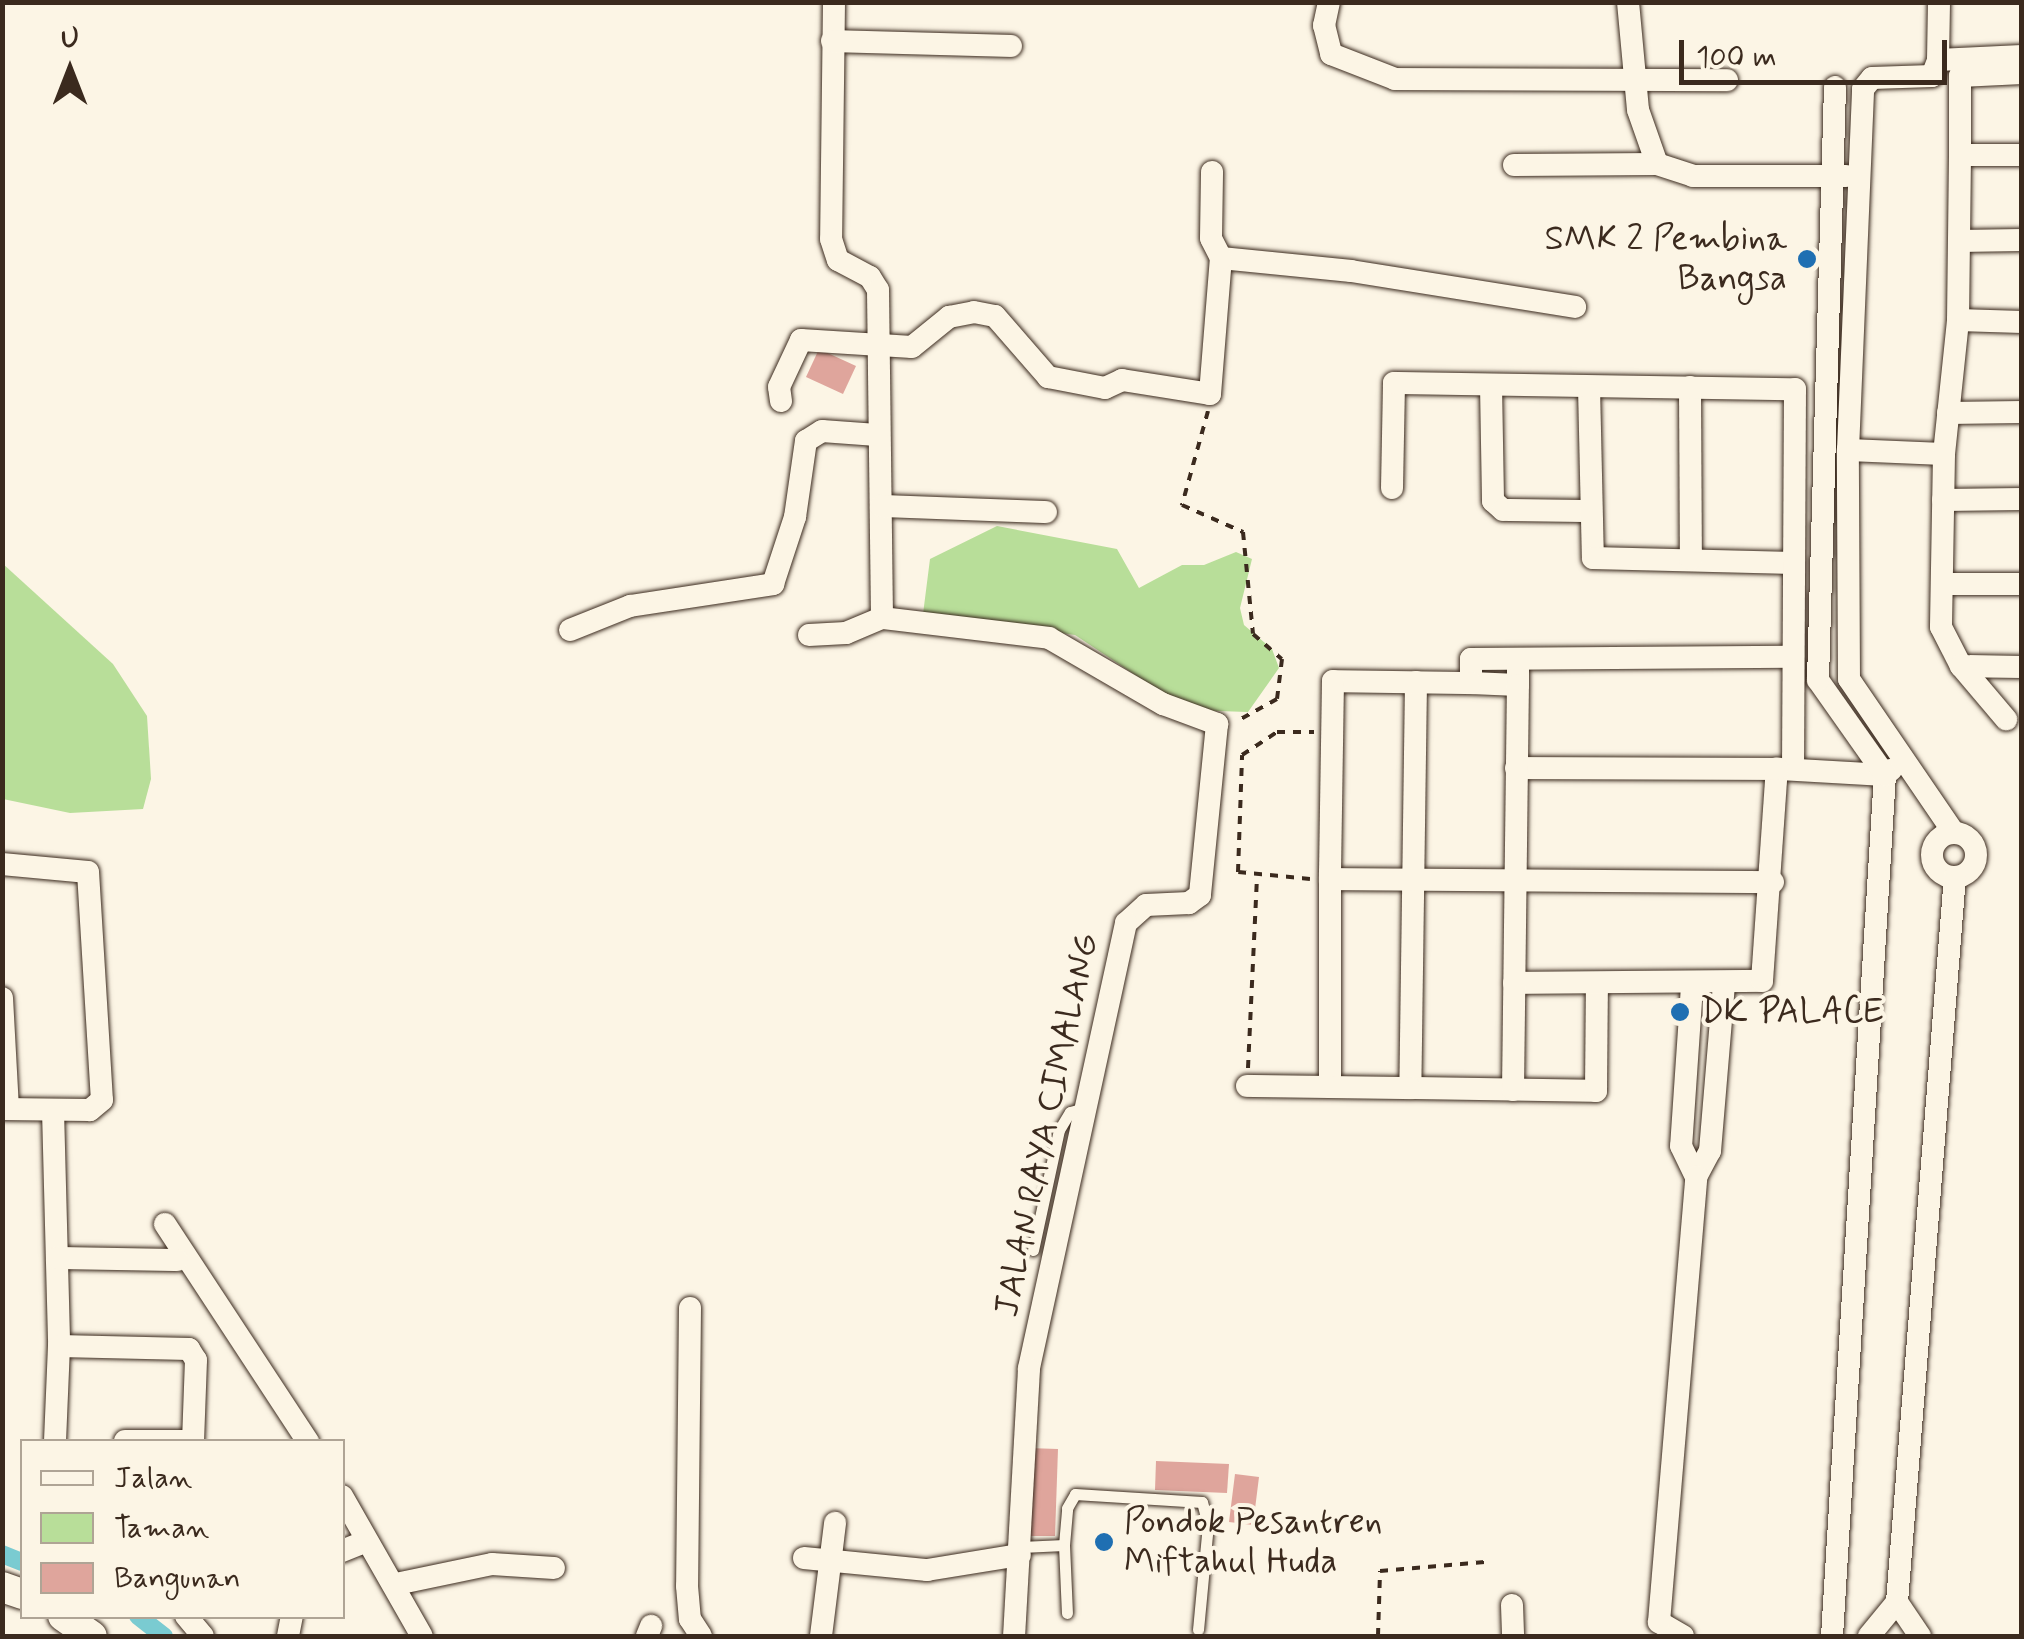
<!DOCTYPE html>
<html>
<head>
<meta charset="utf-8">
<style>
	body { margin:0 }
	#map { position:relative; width:2024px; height:1639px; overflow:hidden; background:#fcf5e5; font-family:Mynerve,sans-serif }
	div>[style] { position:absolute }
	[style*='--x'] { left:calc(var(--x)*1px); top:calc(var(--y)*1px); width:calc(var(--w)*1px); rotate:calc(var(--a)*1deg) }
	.green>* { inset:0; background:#b8de99 }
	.canal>* { height:18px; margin:-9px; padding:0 9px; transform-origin:9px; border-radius:9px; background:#7acbd1 }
	.building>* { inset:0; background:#dfa59c }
	.path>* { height:4px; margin-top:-2px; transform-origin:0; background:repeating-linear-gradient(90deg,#3b2a1e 0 8px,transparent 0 16px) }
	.roads { filter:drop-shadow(0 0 2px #3b2a1e) drop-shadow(0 0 2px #3b2a1e) }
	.lane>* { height:11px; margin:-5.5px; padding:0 5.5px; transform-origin:5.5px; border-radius:5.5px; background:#fcf5e5 }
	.street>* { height:22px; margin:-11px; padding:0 11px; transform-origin:11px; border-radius:11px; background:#fcf5e5 }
	.street>.ring { margin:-11px; padding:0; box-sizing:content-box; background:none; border:22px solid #fcf5e5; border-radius:50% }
	.secondary>* { height:30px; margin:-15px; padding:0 15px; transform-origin:15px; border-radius:15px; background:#fcf5e5 }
	.dots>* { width:28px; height:28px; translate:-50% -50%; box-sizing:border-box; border:5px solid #fcf5e5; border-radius:50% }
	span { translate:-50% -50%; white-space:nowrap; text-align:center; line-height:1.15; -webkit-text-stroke:8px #fcf5e5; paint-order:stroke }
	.poi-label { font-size:35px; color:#3b2a1e }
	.right { translate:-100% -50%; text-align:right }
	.left { translate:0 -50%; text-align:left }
	.street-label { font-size:35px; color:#3b2a1e }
	.frame { position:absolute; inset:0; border:5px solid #3b2a1e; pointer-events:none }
	.legend { position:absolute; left:20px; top:1439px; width:325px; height:180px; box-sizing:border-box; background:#fcf5e5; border:2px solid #afa495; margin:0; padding:12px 18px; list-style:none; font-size:30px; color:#3b2a1e }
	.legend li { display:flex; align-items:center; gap:20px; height:50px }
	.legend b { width:50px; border:2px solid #afa495 }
	.north { position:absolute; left:20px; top:20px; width:100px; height:100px; -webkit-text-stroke:8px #fcf5e5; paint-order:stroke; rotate:0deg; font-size:28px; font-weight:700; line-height:40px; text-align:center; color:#3b2a1e }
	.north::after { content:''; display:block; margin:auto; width:35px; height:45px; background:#3b2a1e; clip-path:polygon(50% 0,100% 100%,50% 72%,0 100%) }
	.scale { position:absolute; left:1679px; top:40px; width:268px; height:45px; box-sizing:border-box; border:5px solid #3b2a1e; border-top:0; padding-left:12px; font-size:30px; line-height:35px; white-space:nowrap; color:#3b2a1e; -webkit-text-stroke:8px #fcf5e5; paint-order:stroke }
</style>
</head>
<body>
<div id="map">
	<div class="green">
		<div style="clip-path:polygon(997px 526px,1117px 549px,1139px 588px,1182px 565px,1204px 565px,1236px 552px,1252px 559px,1240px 608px,1244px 625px,1272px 649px,1279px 668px,1248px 712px,1188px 710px,1075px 635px,923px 614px,930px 559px)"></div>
		<div style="clip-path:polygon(2px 563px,113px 664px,147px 716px,151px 779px,143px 809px,70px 813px,3px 799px)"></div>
	</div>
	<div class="canal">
		<div style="--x:2;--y:1554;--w:22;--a:22"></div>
		<div style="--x:138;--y:1616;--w:33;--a:38"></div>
	</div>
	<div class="building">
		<div style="clip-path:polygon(819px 349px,856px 366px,843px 394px,806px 377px)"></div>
		<div style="clip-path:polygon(1028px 1448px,1058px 1449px,1055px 1536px,1024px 1536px)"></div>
		<div style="clip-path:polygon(1156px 1461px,1229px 1464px,1227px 1493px,1155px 1490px)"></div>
		<div style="clip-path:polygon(1235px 1474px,1259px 1477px,1253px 1525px,1229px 1522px)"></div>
	</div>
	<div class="path">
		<div style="--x:1208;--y:411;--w:98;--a:105.5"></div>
		<div style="--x:1182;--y:505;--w:67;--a:23.9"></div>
		<div style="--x:1243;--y:532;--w:102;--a:84.4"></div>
		<div style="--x:1253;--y:634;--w:38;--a:41"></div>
		<div style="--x:1282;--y:659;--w:40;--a:97.1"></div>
		<div style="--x:1277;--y:699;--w:46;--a:151.2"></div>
		<div style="--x:1310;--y:879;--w:72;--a:-174.4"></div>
		<div style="--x:1238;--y:872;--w:117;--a:-88"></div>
		<div style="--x:1242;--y:755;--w:42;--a:-33.3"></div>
		<div style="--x:1277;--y:732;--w:37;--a:0"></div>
		<div style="--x:1248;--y:1068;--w:190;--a:-87.3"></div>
		<div style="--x:1378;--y:1636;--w:65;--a:-88.2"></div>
		<div style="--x:1380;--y:1571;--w:105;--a:-4.9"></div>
	</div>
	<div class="roads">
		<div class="lane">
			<div style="--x:1033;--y:1250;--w:123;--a:-77.8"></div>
			<div style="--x:1059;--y:1130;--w:21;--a:-59"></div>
			<div style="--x:1070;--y:1112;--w:16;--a:-15"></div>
			<div style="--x:1064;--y:1545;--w:68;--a:87.5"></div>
			<div style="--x:1021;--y:1547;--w:43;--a:-2.7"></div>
			<div style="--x:1064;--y:1545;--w:37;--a:-85"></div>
			<div style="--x:1067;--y:1508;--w:16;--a:-60"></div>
			<div style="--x:1075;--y:1494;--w:127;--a:3.6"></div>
			<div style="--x:1202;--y:1502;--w:23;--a:75"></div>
			<div style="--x:1208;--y:1524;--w:106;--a:95.4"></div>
		</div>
		<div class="street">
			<div style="--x:834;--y:2;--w:237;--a:90.7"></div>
			<div style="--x:831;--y:239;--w:22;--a:72"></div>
			<div style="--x:838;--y:260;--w:36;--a:28"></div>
			<div style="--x:870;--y:277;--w:15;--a:58"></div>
			<div style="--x:878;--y:290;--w:328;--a:89.3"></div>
			<div style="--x:882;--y:618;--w:168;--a:6.8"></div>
			<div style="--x:1049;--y:638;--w:132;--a:30.1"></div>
			<div style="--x:1163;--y:704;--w:58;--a:20.3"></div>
			<div style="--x:1217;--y:724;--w:172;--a:95.7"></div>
			<div style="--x:1200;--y:895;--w:14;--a:144"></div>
			<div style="--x:1189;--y:903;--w:43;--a:177.3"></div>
			<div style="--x:1146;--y:905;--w:27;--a:138"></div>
			<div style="--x:1126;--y:923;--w:456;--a:102.3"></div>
			<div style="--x:1029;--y:1369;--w:267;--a:93.2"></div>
			<div style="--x:1329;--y:2;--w:24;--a:102"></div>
			<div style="--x:1324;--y:25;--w:30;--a:76"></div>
			<div style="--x:1331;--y:54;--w:69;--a:21.3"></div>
			<div style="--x:1395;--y:79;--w:332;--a:0.2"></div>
			<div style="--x:1628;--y:2;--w:108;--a:84.7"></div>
			<div style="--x:1638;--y:110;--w:57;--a:70.6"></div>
			<div style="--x:1657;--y:164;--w:38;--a:18"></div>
			<div style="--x:1693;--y:176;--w:153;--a:0"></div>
			<div style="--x:832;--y:41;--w:179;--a:1.6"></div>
			<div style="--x:1938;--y:60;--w:58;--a:-89"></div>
			<div style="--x:1960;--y:155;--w:79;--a:-90"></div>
			<div style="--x:1960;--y:76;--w:62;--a:-2.8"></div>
			<div style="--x:1514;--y:165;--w:143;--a:-0.4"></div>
			<div style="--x:1959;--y:241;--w:63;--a:-0.9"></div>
			<div style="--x:1221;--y:258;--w:131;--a:5.7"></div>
			<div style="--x:1351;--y:271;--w:227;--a:9.1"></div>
			<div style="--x:1958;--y:320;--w:64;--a:1.8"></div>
			<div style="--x:1491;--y:385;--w:116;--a:89"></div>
			<div style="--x:1493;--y:501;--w:13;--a:42"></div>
			<div style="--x:1503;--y:510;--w:88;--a:0.7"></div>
			<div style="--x:1589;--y:387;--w:171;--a:88.7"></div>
			<div style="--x:1593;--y:558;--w:200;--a:1.4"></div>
			<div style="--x:1690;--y:387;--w:172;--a:89.7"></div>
			<div style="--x:781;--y:401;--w:14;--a:-98"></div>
			<div style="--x:779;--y:387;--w:52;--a:-64.9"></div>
			<div style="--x:801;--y:340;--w:111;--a:3.6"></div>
			<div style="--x:912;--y:347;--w:48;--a:-39"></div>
			<div style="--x:949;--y:317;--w:25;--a:-11"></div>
			<div style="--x:974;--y:312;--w:21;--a:11"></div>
			<div style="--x:995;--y:316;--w:81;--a:49"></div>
			<div style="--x:1048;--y:377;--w:58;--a:10.9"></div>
			<div style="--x:1105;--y:388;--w:19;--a:-25"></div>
			<div style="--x:1122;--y:380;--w:89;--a:9"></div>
			<div style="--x:1210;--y:394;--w:136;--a:-85.4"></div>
			<div style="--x:1221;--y:258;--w:22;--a:-117"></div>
			<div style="--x:1211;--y:238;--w:66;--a:-89.1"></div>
			<div style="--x:1948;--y:413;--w:74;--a:-0.8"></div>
			<div style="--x:1848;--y:450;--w:96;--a:2.4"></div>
			<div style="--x:1944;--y:454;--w:135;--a:-84"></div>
			<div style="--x:1958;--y:320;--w:165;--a:-89.3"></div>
			<div style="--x:1960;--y:155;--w:62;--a:0"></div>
			<div style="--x:1944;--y:454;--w:173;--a:91"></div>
			<div style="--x:1941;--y:627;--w:44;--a:62.9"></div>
			<div style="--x:1961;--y:666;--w:70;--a:49.7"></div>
			<div style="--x:1392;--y:488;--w:105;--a:-88.9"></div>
			<div style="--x:1394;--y:383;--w:401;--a:0.9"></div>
			<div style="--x:1795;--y:389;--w:380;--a:90.3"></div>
			<div style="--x:1943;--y:500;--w:79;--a:-0.7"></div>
			<div style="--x:881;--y:506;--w:165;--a:2.1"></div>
			<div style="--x:1942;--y:584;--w:80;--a:0"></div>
			<div style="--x:570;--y:630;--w:65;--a:-21.8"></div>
			<div style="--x:630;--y:606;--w:145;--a:-8.7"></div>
			<div style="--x:773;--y:584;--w:71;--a:-71.8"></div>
			<div style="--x:795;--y:517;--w:77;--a:-81.8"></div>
			<div style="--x:806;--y:441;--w:19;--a:-32"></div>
			<div style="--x:822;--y:431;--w:55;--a:4.2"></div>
			<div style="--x:809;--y:635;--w:37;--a:-3"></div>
			<div style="--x:846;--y:633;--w:39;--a:-23"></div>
			<div style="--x:1518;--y:659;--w:26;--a:90"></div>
			<div style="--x:1518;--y:685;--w:47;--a:-177.6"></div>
			<div style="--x:1471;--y:683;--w:24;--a:-90"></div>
			<div style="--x:1471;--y:659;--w:321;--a:-0.4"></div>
			<div style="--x:1961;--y:666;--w:61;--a:0.9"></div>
			<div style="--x:1416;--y:682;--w:406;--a:90.8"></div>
			<div style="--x:1410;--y:1088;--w:186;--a:0.9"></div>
			<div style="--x:1596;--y:1091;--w:107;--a:-89.5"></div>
			<div style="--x:1471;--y:683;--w:138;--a:-179.2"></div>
			<div style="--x:1333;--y:681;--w:198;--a:90.9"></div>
			<div style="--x:1330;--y:879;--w:443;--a:0.4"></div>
			<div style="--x:1780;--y:769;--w:105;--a:3.3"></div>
			<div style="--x:1885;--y:775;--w:8;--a:-40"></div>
			<div style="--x:1954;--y:833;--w:186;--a:-124.3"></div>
			<div style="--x:1849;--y:679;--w:229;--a:-90.3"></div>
			<div style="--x:1848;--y:450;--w:361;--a:-87.6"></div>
			<div style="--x:1863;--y:89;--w:14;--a:-51"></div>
			<div style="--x:1872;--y:78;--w:60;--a:-1.9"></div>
			<div style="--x:1932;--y:76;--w:17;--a:-69"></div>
			<div style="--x:1938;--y:60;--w:84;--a:-2.7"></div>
			<div class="ring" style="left:1932px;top:833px;width:22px;height:22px"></div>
			<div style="--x:2;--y:864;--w:86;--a:5.3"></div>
			<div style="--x:88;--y:872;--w:228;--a:86.5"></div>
			<div style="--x:102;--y:1100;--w:16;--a:140"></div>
			<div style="--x:90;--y:1110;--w:88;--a:-179.3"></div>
			<div style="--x:1330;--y:879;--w:208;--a:90"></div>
			<div style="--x:1514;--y:983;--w:248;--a:-0.5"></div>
			<div style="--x:1762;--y:981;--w:213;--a:-86"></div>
			<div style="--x:1777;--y:769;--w:261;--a:-179.8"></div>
			<div style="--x:1692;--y:986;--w:160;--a:93.9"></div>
			<div style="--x:1681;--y:1146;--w:34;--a:64"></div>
			<div style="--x:1696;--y:1177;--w:30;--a:-62"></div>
			<div style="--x:1710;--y:1151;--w:166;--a:-85.2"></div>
			<div style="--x:2;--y:998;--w:111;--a:86.9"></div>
			<div style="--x:1247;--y:1086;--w:163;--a:0.7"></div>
			<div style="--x:1513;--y:1090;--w:405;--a:-89.3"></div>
			<div style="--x:53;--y:1110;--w:236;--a:88.5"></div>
			<div style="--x:59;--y:1346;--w:96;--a:92.4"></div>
			<div style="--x:165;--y:1224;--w:261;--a:56.7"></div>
			<div style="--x:57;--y:1258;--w:120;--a:1"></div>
			<div style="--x:690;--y:1308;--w:278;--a:90.6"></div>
			<div style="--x:687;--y:1586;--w:33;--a:85"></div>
			<div style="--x:690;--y:1619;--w:20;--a:57"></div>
			<div style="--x:59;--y:1346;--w:130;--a:1.3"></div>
			<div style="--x:189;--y:1349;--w:13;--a:58"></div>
			<div style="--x:196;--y:1360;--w:82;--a:92.1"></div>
			<div style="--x:125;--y:1441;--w:68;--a:0"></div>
			<div style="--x:342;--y:1496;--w:161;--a:60.3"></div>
			<div style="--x:342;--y:1551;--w:18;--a:-22"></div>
			<div style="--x:804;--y:1558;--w:124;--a:5.6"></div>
			<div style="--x:927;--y:1570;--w:94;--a:-9.2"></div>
			<div style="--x:396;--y:1584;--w:98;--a:-11.8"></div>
			<div style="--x:492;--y:1564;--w:62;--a:3.7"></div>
			<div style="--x:1897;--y:1602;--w:41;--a:55.9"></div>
			<div style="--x:1512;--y:1605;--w:31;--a:88"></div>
			<div style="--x:186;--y:1616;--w:26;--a:50"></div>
			<div style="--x:288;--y:1636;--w:20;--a:-79"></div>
			<div style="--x:647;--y:1636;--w:11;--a:-68"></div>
			<div style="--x:821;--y:1636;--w:114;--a:-82.9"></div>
			<div style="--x:1683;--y:1636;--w:28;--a:-150"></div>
			<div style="--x:1659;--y:1622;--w:447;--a:-85.2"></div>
			<div style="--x:1832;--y:1636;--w:863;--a:-86.48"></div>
			<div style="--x:1885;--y:775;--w:116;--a:-125.2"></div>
			<div style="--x:1818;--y:680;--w:593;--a:-88.36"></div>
			<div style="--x:1869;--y:1636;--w:44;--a:-50.5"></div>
			<div style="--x:1897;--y:1602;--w:727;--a:-85.43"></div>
		</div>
		<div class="secondary">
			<div style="--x:2;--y:1587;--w:21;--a:19"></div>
			<div style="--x:63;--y:1616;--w:35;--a:35"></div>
		</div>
	</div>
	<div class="dots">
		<div style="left:1807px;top:259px;background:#1f6fb2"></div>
		<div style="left:1680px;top:1012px;background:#1f6fb2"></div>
		<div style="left:1104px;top:1542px;background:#1f6fb2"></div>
	</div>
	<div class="poi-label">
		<span class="right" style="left:1787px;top:259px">SMK 2 Pembina<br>Bangsa</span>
		<span class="left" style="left:1700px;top:1012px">DK PALACE</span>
		<span class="left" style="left:1124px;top:1542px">Pondok Pesantren<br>Miftahul Huda</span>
	</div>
	<div class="street-label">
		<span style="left:1047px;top:1125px;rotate:-78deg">JALAN RAYA CIMALANG</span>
	</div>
	<div class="frame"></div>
	<ul class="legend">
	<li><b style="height:12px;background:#fcf5e5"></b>Jalan</li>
	<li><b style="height:28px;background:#b8de99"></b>Taman</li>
	<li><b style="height:28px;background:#dfa59c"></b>Bangunan</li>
	</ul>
	<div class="north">U</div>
	<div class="scale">100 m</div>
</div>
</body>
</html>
